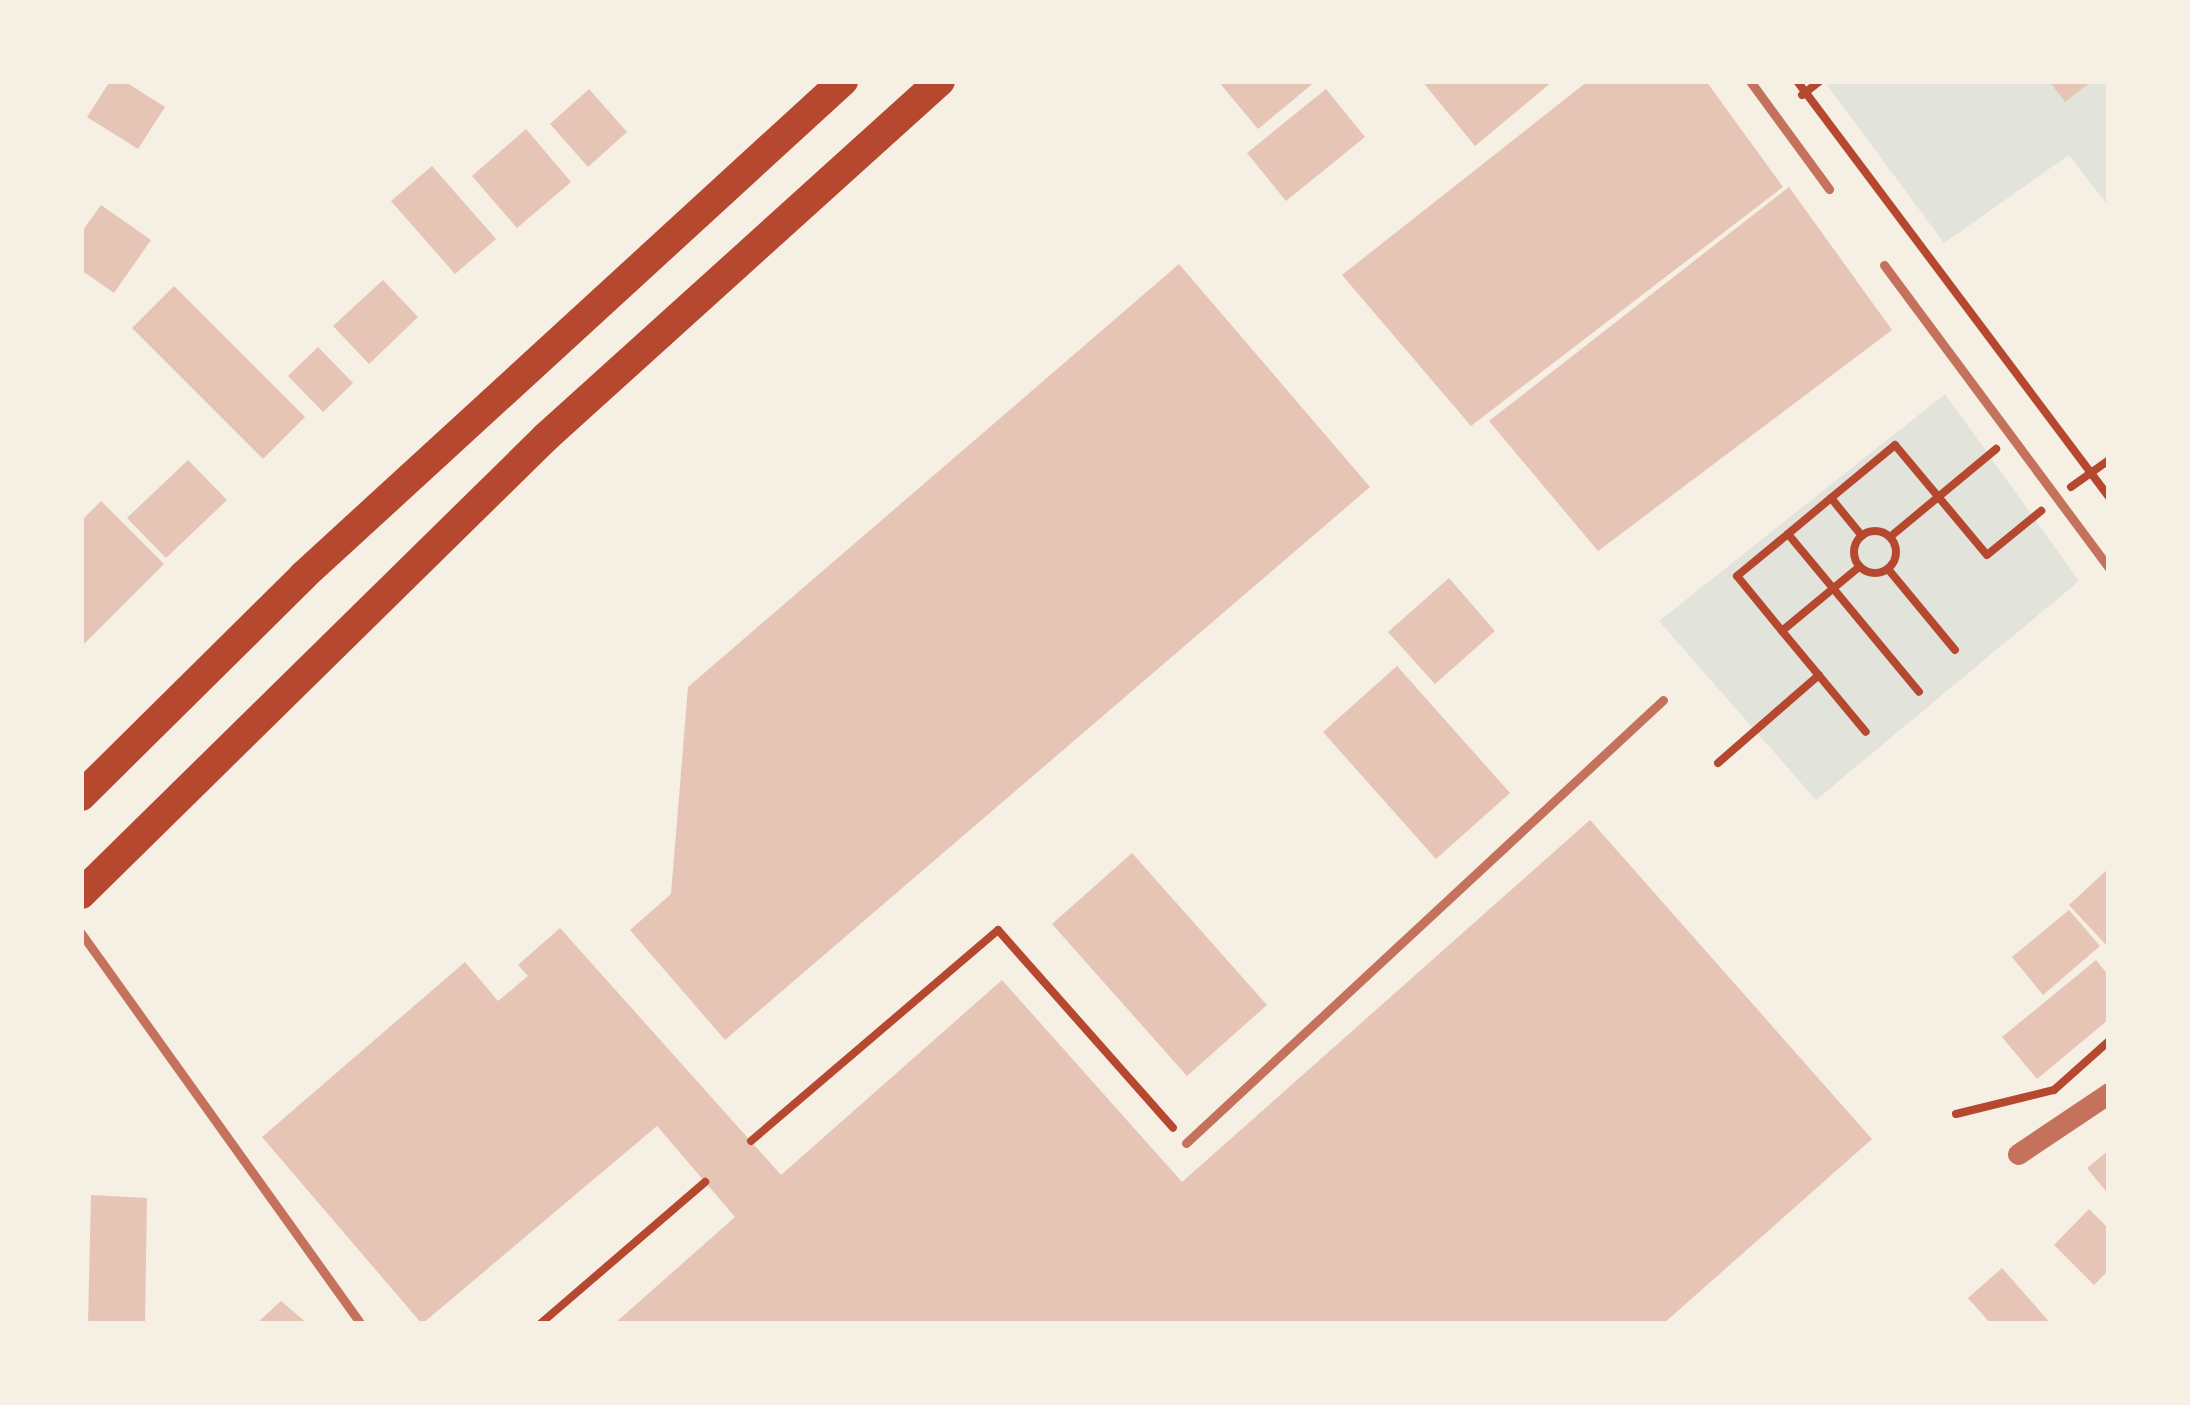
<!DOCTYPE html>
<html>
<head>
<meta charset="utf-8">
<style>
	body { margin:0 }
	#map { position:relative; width:2190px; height:1405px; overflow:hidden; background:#f6efe4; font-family:Arial,sans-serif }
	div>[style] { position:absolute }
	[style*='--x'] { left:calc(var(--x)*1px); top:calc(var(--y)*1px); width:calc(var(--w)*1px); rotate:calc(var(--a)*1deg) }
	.green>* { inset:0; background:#e2e4dc }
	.building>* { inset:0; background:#e6c5b7 }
	.path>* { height:8px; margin:-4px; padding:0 4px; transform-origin:4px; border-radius:4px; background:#b5482f }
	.path>.ring { margin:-4px; padding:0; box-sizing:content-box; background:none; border:8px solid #b5482f; border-radius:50% }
	.service>* { height:9px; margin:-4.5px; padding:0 4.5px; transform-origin:4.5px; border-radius:4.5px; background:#c5725c }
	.tertiary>* { height:21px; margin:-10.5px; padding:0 10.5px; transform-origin:10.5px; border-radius:10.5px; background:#c5725c }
	.primary>* { height:30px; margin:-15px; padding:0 15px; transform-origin:15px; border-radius:15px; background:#b5482f }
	span { translate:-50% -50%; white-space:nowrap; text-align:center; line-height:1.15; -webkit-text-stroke:10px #f6efe4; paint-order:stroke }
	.frame { position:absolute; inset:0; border:84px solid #f6efe4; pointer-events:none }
</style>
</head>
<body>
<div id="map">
	<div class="green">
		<div style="clip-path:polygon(1824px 81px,2109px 81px,2109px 207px,2069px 155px,1944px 243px)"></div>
		<div style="clip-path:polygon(1945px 394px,2079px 581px,1816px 800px,1659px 621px)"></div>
	</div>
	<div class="building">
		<div style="clip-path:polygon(110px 81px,124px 81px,165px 107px,138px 149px,87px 117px)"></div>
		<div style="clip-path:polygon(1218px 81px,1316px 81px,1258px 129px)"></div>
		<div style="clip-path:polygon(1422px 81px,1553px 81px,1475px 146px)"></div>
		<div style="clip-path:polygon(1588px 81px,1706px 81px,1783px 187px,1471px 426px,1342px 275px)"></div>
		<div style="clip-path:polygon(2049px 81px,2092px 81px,2065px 102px)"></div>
		<div style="clip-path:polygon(589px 89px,627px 132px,588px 167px,550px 124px)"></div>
		<div style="clip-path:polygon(1326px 89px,1365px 137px,1286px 201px,1247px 153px)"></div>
		<div style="clip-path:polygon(526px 129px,571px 182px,517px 228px,472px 176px)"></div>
		<div style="clip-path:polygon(432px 166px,496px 239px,455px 274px,391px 201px)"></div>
		<div style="clip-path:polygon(1789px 187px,1892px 330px,1598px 551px,1489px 421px)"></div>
		<div style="clip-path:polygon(101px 205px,151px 240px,114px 293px,81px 270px,81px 233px)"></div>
		<div style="clip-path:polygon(1179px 264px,1370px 487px,725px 1040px,630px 930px,671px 894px,688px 687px)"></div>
		<div style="clip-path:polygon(383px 280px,418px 317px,369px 364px,333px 326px)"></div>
		<div style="clip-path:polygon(174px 286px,305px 417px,263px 459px,132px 328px)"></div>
		<div style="clip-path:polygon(318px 347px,353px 383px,323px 412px,288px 376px)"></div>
		<div style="clip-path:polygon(188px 460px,227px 500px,166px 558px,127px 518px)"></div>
		<div style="clip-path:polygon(101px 501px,164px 564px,84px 644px,81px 521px)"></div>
		<div style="clip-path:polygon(1449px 578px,1495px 631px,1435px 684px,1388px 632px)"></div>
		<div style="clip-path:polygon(1397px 666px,1510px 793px,1436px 859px,1323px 732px)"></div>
		<div style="clip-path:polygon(1590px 820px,1872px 1139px,1663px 1324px,614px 1324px,735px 1217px,657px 1126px,422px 1324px,262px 1137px,465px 962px,498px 1001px,528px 976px,518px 965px,560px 928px,781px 1175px,1002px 980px,1182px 1182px)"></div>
		<div style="clip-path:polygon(1132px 853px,1267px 1005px,1187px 1076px,1052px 924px)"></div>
		<div style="clip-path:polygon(2109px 868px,2109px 948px,2069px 905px)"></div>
		<div style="clip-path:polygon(2069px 910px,2100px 946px,2043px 995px,2012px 957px)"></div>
		<div style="clip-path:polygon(2096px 960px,2109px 976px,2109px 1019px,2037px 1079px,2002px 1037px)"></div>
		<div style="clip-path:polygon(2109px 1150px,2109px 1195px,2087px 1168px)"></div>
		<div style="clip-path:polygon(91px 1195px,147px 1198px,145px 1324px,88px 1324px)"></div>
		<div style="clip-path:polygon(2089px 1209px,2109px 1229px,2109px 1270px,2094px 1285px,2054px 1245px)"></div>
		<div style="clip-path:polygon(2002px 1268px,2051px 1324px,1991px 1324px,1968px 1298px)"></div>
		<div style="clip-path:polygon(281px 1301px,308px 1324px,256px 1324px)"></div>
	</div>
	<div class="path">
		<div style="--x:1797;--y:81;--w:520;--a:53.13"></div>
		<div style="--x:1802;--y:95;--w:23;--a:-38"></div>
		<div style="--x:2071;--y:487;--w:47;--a:-35.4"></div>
		<div style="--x:1831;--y:498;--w:56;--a:140.1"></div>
		<div style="--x:1788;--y:534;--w:205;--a:50.3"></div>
		<div class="ring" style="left:1854px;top:531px;width:34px;height:34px"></div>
		<div style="--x:1862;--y:536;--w:49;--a:-129.2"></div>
		<div style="--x:1831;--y:498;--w:83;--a:-39.6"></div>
		<div style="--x:1895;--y:445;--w:143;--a:50.1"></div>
		<div style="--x:1987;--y:555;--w:70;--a:-39.2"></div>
		<div style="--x:1890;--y:537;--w:138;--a:-39.7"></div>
		<div style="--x:1859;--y:567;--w:100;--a:140.3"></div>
		<div style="--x:1782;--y:631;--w:131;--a:50.3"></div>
		<div style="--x:1888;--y:569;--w:105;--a:50.4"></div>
		<div style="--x:1782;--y:631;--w:71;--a:-129.3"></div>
		<div style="--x:1737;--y:576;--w:66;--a:-39.5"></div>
		<div style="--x:1718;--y:763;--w:134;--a:-41.1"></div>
		<div style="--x:1956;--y:1114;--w:101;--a:-13.8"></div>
		<div style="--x:2054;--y:1090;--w:74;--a:-41.7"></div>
		<div style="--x:751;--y:1141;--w:325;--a:-40.5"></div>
		<div style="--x:998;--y:930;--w:264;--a:48.5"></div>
		<div style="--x:540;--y:1324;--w:218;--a:-40.7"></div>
	</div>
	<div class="service">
		<div style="--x:1750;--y:81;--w:134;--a:53.8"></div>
		<div style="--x:1884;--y:265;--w:377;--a:53.4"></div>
		<div style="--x:81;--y:933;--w:481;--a:54.4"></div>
		<div style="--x:1186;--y:1143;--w:651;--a:-42.88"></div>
	</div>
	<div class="tertiary">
		<div style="--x:2018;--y:1154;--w:110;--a:-33.8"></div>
	</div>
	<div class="primary">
		<div style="--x:81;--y:796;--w:313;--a:-44.7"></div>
		<div style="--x:303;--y:576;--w:733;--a:-42.51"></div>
		<div style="--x:81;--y:894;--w:652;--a:-44.5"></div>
		<div style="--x:546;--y:437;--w:531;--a:-42.1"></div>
	</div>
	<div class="frame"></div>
</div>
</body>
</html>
